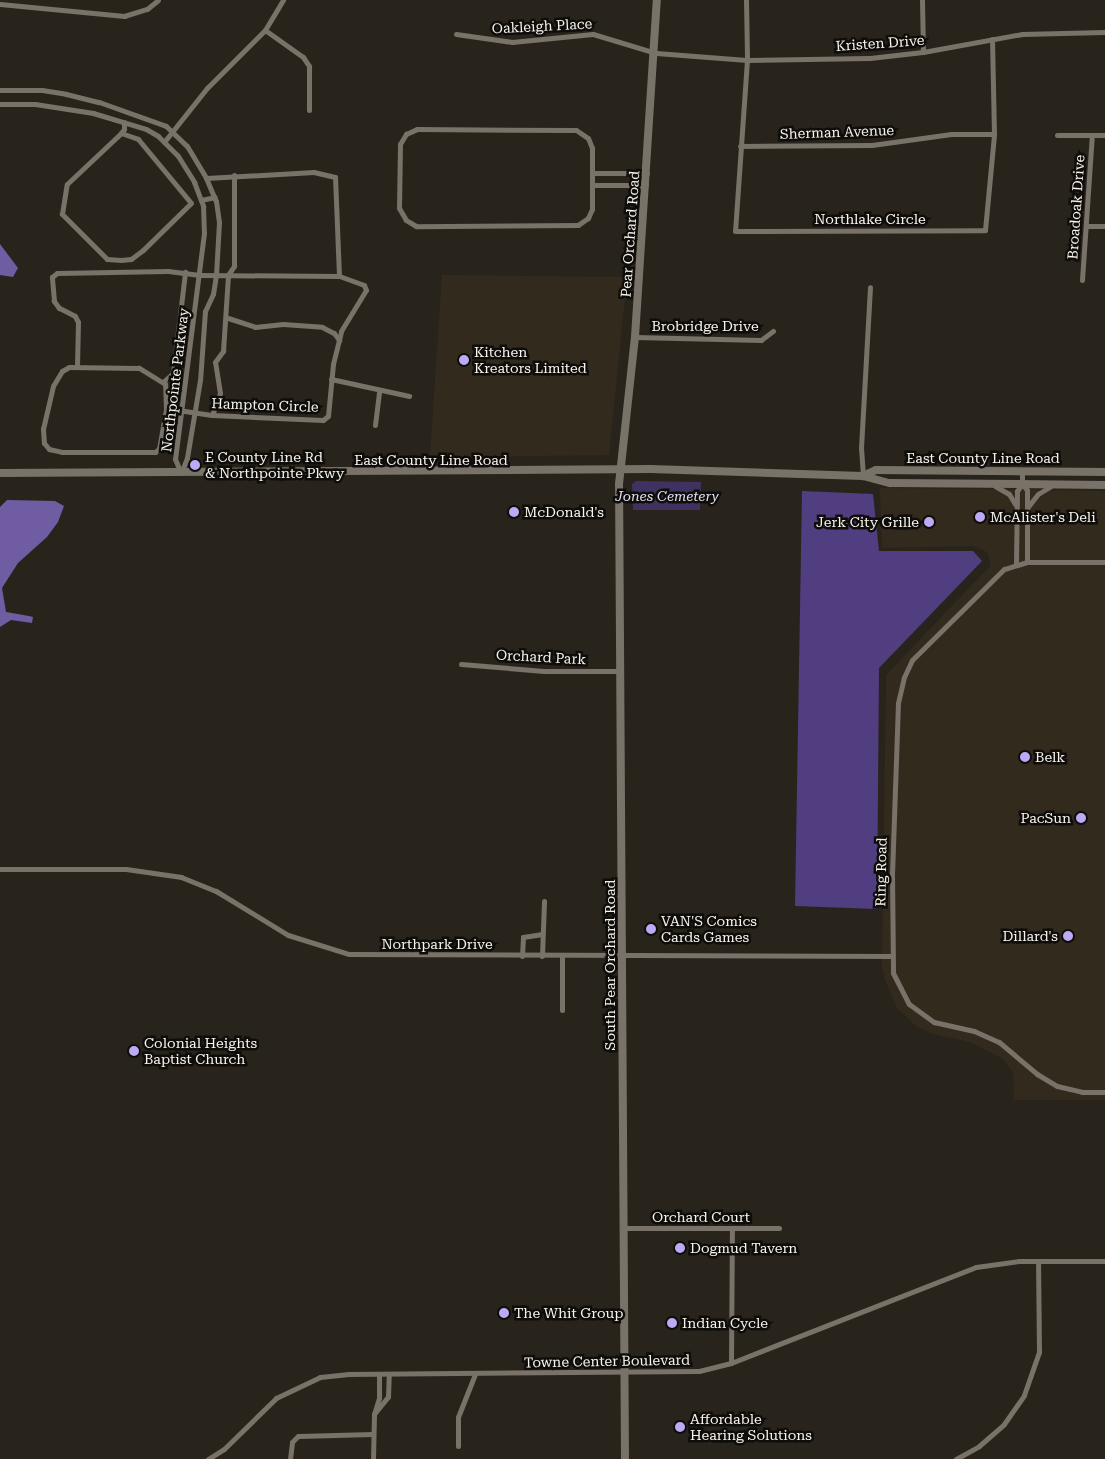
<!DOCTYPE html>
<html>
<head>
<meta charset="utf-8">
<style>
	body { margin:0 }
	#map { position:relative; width:1105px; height:1459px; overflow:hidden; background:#28241c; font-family:"Roboto Serif",serif }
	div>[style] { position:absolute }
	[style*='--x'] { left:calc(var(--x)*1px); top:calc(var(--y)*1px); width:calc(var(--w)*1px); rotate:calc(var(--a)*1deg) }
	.built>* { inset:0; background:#332a1e }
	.green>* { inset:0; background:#3f3261 }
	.forest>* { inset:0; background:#513e80 }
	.water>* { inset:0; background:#6f5ca2 }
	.street>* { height:5px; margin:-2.5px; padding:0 2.5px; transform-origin:2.5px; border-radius:2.5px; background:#787269 }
	.secondary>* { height:8px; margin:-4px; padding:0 4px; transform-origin:4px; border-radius:4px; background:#787269 }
	.dots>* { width:14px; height:14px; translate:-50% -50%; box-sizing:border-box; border:2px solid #0f0d0a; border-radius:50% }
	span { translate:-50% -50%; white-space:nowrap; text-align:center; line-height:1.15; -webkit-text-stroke:5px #0f0d0a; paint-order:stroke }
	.street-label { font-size:14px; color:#f7f3ee }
	.poi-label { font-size:14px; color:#f7f3ee }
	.left { translate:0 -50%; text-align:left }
	.right { translate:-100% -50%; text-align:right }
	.park-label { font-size:14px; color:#e1def2; font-style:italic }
</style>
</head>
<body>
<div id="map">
	<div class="built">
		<div style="clip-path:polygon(442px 275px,627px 277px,609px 455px,430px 457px)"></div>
		<div style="clip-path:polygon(880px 488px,1105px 491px,1105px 1100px,1014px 1100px,1013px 1072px,1003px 1059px,970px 1042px,932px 1034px,916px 1026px,897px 1008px,885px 980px,882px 968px,886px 675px,990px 566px,990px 562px,987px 552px,974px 546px,882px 548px)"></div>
	</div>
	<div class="green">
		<div style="clip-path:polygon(636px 481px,701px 482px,700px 510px,633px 510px,632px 484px)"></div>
	</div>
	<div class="forest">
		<div style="clip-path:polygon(802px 491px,873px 494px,879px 551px,973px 551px,982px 561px,879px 668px,877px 909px,795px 906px)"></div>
	</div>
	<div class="water">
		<div style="clip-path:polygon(0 244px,18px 268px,13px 277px,0 275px)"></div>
		<div style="clip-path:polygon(7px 500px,55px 501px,64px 506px,58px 522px,47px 537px,18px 563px,2px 588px,6px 612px,29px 616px,33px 617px,32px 623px,11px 620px,0 627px,0 507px)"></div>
	</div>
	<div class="street">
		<div style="--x:746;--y:0;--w:60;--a:89"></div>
		<div style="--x:747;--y:60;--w:171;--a:94"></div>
		<div style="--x:735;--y:231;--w:250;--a:-0.2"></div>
		<div style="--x:985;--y:230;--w:96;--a:-84.6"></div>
		<div style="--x:994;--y:134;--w:95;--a:-91.2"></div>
		<div style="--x:922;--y:0;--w:52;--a:88.9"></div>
		<div style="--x:0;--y:4;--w:125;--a:5.5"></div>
		<div style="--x:124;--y:16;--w:24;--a:-17"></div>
		<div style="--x:147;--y:9;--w:14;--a:-39"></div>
		<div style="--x:265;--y:30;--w:47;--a:35.4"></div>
		<div style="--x:303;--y:57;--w:11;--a:56"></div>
		<div style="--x:309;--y:66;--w:44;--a:90"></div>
		<div style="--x:456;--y:34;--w:57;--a:8.1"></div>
		<div style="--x:512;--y:42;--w:81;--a:-5.6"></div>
		<div style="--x:593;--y:34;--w:66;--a:16.8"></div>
		<div style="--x:656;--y:53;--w:91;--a:4.4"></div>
		<div style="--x:747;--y:60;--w:123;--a:-0.9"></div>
		<div style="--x:870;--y:58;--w:53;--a:-6.5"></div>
		<div style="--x:923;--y:52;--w:101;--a:-10.3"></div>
		<div style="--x:1022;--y:34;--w:83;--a:-1.4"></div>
		<div style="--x:0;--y:90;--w:42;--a:0"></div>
		<div style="--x:42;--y:90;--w:24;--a:9"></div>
		<div style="--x:66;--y:94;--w:34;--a:14"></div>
		<div style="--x:99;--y:102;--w:71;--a:19.7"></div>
		<div style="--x:166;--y:126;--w:29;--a:44"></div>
		<div style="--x:187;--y:146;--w:37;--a:59"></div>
		<div style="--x:206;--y:178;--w:25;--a:67"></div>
		<div style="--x:216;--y:201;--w:21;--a:82"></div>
		<div style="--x:219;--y:222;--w:53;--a:93.2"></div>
		<div style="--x:216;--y:275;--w:19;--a:99"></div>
		<div style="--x:213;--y:294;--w:19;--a:115"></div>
		<div style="--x:205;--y:311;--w:69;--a:94.1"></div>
		<div style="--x:200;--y:380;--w:79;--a:99.5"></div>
		<div style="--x:187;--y:458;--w:16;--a:112"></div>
		<div style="--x:0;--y:104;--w:35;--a:0"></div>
		<div style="--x:35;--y:104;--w:59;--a:8.8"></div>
		<div style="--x:93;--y:113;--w:55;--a:16.8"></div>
		<div style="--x:146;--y:129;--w:14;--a:30"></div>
		<div style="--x:158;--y:136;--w:28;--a:45"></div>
		<div style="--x:178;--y:156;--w:31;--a:58"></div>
		<div style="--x:194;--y:182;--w:26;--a:69"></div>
		<div style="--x:203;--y:206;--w:27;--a:88"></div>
		<div style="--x:204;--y:233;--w:228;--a:97.3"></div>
		<div style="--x:175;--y:459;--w:15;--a:67"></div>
		<div style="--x:417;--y:129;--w:159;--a:0.4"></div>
		<div style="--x:576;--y:130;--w:14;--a:34"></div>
		<div style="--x:588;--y:138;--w:11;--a:68"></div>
		<div style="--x:592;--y:148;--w:61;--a:90"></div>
		<div style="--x:592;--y:209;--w:10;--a:114"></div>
		<div style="--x:588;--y:218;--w:12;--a:145"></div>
		<div style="--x:578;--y:225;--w:162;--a:179.6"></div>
		<div style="--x:416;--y:226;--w:12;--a:-149"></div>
		<div style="--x:406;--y:220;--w:14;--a:-120"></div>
		<div style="--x:399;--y:208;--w:64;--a:-89.1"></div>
		<div style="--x:400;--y:144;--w:12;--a:-59"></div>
		<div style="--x:406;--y:134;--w:12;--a:-24"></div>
		<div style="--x:121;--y:133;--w:18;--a:19"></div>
		<div style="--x:138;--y:139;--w:83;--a:50.4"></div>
		<div style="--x:191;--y:203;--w:67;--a:135.6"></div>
		<div style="--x:143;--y:250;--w:15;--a:143"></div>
		<div style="--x:131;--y:259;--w:10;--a:174"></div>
		<div style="--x:121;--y:260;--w:14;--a:-176"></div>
		<div style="--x:107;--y:259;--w:64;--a:-135"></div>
		<div style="--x:62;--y:214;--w:30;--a:-81"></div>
		<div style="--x:67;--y:184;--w:70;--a:-43.3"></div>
		<div style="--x:118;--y:136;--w:4;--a:-45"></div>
		<div style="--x:121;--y:133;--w:5;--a:-53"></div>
		<div style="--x:124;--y:129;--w:7;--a:-90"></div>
		<div style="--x:1057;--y:135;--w:48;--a:0"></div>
		<div style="--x:164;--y:142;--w:69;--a:-51.5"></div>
		<div style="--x:207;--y:88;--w:82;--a:-45"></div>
		<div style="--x:265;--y:30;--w:35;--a:-59"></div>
		<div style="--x:740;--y:146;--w:132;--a:-0.4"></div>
		<div style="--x:872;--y:145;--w:80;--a:-7.9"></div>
		<div style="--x:951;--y:134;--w:43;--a:0"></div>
		<div style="--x:592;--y:173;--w:55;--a:0"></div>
		<div style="--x:593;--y:185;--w:53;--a:0"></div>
		<div style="--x:201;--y:200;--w:14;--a:-12"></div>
		<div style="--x:1086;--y:226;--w:19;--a:0"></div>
		<div style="--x:1082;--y:280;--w:145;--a:-86.1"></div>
		<div style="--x:228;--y:318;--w:28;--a:18"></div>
		<div style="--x:255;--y:327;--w:28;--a:-6"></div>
		<div style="--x:283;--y:324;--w:39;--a:4"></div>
		<div style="--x:322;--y:327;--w:13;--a:27"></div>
		<div style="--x:334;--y:333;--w:9;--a:54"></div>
		<div style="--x:635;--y:337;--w:126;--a:1.4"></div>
		<div style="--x:761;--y:340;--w:15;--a:-37"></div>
		<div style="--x:77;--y:366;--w:44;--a:-88.7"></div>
		<div style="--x:78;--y:322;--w:7;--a:-117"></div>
		<div style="--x:75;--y:316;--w:18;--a:-153"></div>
		<div style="--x:59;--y:308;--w:9;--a:-126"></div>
		<div style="--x:54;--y:301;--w:24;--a:-95"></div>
		<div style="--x:52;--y:277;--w:6;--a:-39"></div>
		<div style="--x:57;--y:273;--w:111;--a:-1"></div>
		<div style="--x:168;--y:271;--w:32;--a:7"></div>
		<div style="--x:200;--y:275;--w:139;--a:0.4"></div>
		<div style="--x:331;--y:379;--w:80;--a:12.3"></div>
		<div style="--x:163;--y:382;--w:13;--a:-42"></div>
		<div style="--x:173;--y:373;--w:102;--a:-83.2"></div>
		<div style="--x:166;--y:410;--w:26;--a:-92"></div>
		<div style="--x:165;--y:384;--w:31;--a:-148"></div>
		<div style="--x:139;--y:368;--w:70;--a:-179.2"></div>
		<div style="--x:69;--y:367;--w:8;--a:150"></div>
		<div style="--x:62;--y:371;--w:17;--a:121"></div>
		<div style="--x:53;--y:386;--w:44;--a:103.1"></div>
		<div style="--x:43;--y:429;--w:14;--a:86"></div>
		<div style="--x:44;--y:443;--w:8;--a:50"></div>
		<div style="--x:49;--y:449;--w:13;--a:13"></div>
		<div style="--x:62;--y:452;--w:93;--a:0"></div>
		<div style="--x:155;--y:452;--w:5;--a:-37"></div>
		<div style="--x:159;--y:449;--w:40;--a:-80"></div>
		<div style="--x:166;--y:410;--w:5;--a:-11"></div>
		<div style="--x:171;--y:409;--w:41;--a:8.3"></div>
		<div style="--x:212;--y:415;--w:111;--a:2.6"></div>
		<div style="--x:323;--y:420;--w:6;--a:-39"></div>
		<div style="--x:328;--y:416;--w:52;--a:-84.5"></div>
		<div style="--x:333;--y:364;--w:34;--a:-76"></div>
		<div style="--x:341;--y:331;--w:48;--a:-58.6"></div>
		<div style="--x:366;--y:290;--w:5;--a:-112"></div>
		<div style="--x:364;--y:285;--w:27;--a:-160"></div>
		<div style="--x:339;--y:276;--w:99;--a:-92.3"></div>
		<div style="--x:335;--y:177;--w:22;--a:-167"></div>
		<div style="--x:314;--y:172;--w:108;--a:176.8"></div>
		<div style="--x:212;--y:415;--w:23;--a:-70"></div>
		<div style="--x:220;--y:393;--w:31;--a:-99"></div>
		<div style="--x:215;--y:362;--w:14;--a:-54"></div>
		<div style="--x:223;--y:351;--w:76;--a:-86.2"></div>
		<div style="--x:228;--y:275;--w:11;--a:-56"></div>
		<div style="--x:234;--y:266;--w:91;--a:-90"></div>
		<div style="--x:375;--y:425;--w:35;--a:-83"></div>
		<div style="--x:1022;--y:471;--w:13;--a:90"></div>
		<div style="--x:1022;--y:484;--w:8;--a:50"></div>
		<div style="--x:1027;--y:490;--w:72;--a:90"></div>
		<div style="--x:863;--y:476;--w:28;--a:-94"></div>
		<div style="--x:861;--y:448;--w:161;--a:-86.8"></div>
		<div style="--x:995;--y:486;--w:16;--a:30"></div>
		<div style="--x:1009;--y:494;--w:12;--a:59"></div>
		<div style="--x:1027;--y:508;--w:18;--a:-52"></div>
		<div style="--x:1038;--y:494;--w:15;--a:-32"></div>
		<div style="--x:1105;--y:562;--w:78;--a:180"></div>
		<div style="--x:1027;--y:562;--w:24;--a:163"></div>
		<div style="--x:1004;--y:569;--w:129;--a:135.3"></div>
		<div style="--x:912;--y:660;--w:19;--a:115"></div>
		<div style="--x:904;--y:677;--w:27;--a:103"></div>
		<div style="--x:898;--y:703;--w:169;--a:92"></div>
		<div style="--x:892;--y:872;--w:101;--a:89.4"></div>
		<div style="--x:893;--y:973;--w:35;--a:63"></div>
		<div style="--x:909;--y:1004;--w:31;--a:36"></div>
		<div style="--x:934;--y:1022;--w:41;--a:12.7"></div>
		<div style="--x:974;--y:1031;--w:27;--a:24"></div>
		<div style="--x:999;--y:1042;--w:50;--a:40.1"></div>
		<div style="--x:1037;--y:1074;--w:23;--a:31"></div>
		<div style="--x:1057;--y:1086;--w:26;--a:13"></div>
		<div style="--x:1082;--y:1092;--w:23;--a:0"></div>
		<div style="--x:1016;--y:564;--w:73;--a:-89.2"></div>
		<div style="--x:1017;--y:491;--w:9;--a:-54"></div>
		<div style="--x:461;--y:664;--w:83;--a:4.8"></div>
		<div style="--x:544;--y:671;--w:77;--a:0"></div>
		<div style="--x:0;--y:869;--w:126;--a:0"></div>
		<div style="--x:126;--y:869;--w:56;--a:8.3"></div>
		<div style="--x:181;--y:877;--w:38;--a:22"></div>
		<div style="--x:216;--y:891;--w:84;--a:31.4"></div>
		<div style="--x:288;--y:935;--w:64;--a:17.3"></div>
		<div style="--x:349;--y:954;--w:543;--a:0.21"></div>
		<div style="--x:522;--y:956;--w:19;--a:-87"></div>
		<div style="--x:523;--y:937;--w:18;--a:-9"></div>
		<div style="--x:542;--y:956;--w:55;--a:-87.9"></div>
		<div style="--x:562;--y:956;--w:54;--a:90"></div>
		<div style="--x:623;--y:1228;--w:156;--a:0"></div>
		<div style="--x:731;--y:1363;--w:135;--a:-89.6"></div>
		<div style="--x:379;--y:1374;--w:24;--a:90"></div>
		<div style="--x:379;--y:1398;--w:17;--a:107"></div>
		<div style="--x:374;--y:1414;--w:22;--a:-51"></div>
		<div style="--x:388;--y:1397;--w:23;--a:-88"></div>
		<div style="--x:458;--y:1446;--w:29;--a:-90"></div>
		<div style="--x:458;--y:1417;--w:46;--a:-68.4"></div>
		<div style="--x:208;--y:1459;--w:19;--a:-32"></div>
		<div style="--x:224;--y:1449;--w:73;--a:-44.4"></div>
		<div style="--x:276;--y:1398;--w:49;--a:-25.5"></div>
		<div style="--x:320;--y:1377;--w:29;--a:-6"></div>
		<div style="--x:349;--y:1374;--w:350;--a:-0.5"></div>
		<div style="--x:699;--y:1371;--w:33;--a:-14"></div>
		<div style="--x:731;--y:1363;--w:263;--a:-21.4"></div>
		<div style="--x:976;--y:1267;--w:43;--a:-7.9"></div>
		<div style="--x:1019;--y:1261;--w:86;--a:0"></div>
		<div style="--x:290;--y:1459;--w:17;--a:-83"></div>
		<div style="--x:292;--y:1442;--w:8;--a:-45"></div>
		<div style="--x:298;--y:1436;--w:75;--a:-1.5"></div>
		<div style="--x:373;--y:1459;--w:45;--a:-88.7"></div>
		<div style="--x:956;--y:1459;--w:26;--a:-29"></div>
		<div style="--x:979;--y:1446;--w:33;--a:-41"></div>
		<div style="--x:1004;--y:1424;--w:35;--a:-55"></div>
		<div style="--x:1024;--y:1395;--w:46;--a:-70.8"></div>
		<div style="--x:1039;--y:1352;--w:91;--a:-90.6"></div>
	</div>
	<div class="secondary">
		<div style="--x:0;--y:473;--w:651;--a:-0.35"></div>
		<div style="--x:651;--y:469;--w:212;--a:1.9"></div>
		<div style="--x:863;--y:476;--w:28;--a:15"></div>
		<div style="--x:890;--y:483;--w:215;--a:0.5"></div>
		<div style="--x:863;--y:476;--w:14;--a:-25"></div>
		<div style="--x:876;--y:470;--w:229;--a:0.5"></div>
		<div style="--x:625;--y:1459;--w:975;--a:-90.35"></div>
		<div style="--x:619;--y:484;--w:148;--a:-83.8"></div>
		<div style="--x:635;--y:337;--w:338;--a:-86.3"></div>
	</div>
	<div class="dots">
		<div style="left:464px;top:360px;background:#bcaaf6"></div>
		<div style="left:195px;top:465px;background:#bcaaf6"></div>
		<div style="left:514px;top:512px;background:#bcaaf6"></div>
		<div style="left:980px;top:517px;background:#bcaaf6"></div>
		<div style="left:929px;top:522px;background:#bcaaf6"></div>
		<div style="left:1025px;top:757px;background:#bcaaf6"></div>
		<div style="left:1081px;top:818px;background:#bcaaf6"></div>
		<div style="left:651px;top:929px;background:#bcaaf6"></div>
		<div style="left:1068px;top:936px;background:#bcaaf6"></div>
		<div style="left:134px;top:1051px;background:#bcaaf6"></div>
		<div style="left:680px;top:1248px;background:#bcaaf6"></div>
		<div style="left:504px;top:1313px;background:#bcaaf6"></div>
		<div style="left:672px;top:1323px;background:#bcaaf6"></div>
		<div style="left:680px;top:1427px;background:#bcaaf6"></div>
	</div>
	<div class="street-label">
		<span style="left:542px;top:26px;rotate:-3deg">Oakleigh Place</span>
		<span style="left:880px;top:43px;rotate:-4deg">Kristen Drive</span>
		<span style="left:837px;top:132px;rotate:-2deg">Sherman Avenue</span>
		<span style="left:1076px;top:207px;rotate:-86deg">Broadoak Drive</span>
		<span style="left:870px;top:219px">Northlake Circle</span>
		<span style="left:630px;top:234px;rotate:-86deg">Pear Orchard Road</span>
		<span style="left:705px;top:326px">Brobridge Drive</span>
		<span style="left:175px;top:380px;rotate:-83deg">Northpointe Parkway</span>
		<span style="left:265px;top:405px;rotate:2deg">Hampton Circle</span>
		<span style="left:983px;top:458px">East County Line Road</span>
		<span style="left:431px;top:460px">East County Line Road</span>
		<span style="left:541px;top:657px;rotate:3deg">Orchard Park</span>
		<span style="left:881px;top:872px;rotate:-89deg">Ring Road</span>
		<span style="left:437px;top:944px">Northpark Drive</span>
		<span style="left:610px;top:965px;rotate:-90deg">South Pear Orchard Road</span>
		<span style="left:701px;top:1217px">Orchard Court</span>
		<span style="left:607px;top:1361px;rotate:-1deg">Towne Center Boulevard</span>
	</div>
	<div class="poi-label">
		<span class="left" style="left:474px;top:360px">Kitchen<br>Kreators Limited</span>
		<span class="left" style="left:205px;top:465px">E County Line Rd<br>&amp; Northpointe Pkwy</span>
		<span class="left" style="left:524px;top:512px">McDonald's</span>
		<span class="left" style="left:990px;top:517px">McAlister's Deli</span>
		<span class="right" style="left:919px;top:522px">Jerk City Grille</span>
		<span class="left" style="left:1035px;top:757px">Belk</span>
		<span class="right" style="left:1071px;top:818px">PacSun</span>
		<span class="left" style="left:661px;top:929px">VAN'S Comics<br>Cards Games</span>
		<span class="right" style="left:1058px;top:936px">Dillard's</span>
		<span class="left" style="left:144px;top:1051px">Colonial Heights<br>Baptist Church</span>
		<span class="left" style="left:690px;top:1248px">Dogmud Tavern</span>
		<span class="left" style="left:514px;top:1313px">The Whit Group</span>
		<span class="left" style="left:682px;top:1323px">Indian Cycle</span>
		<span class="left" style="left:690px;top:1427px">Affordable<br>Hearing Solutions</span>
	</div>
	<div class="park-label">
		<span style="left:667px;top:496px">Jones Cemetery</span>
	</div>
</div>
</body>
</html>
